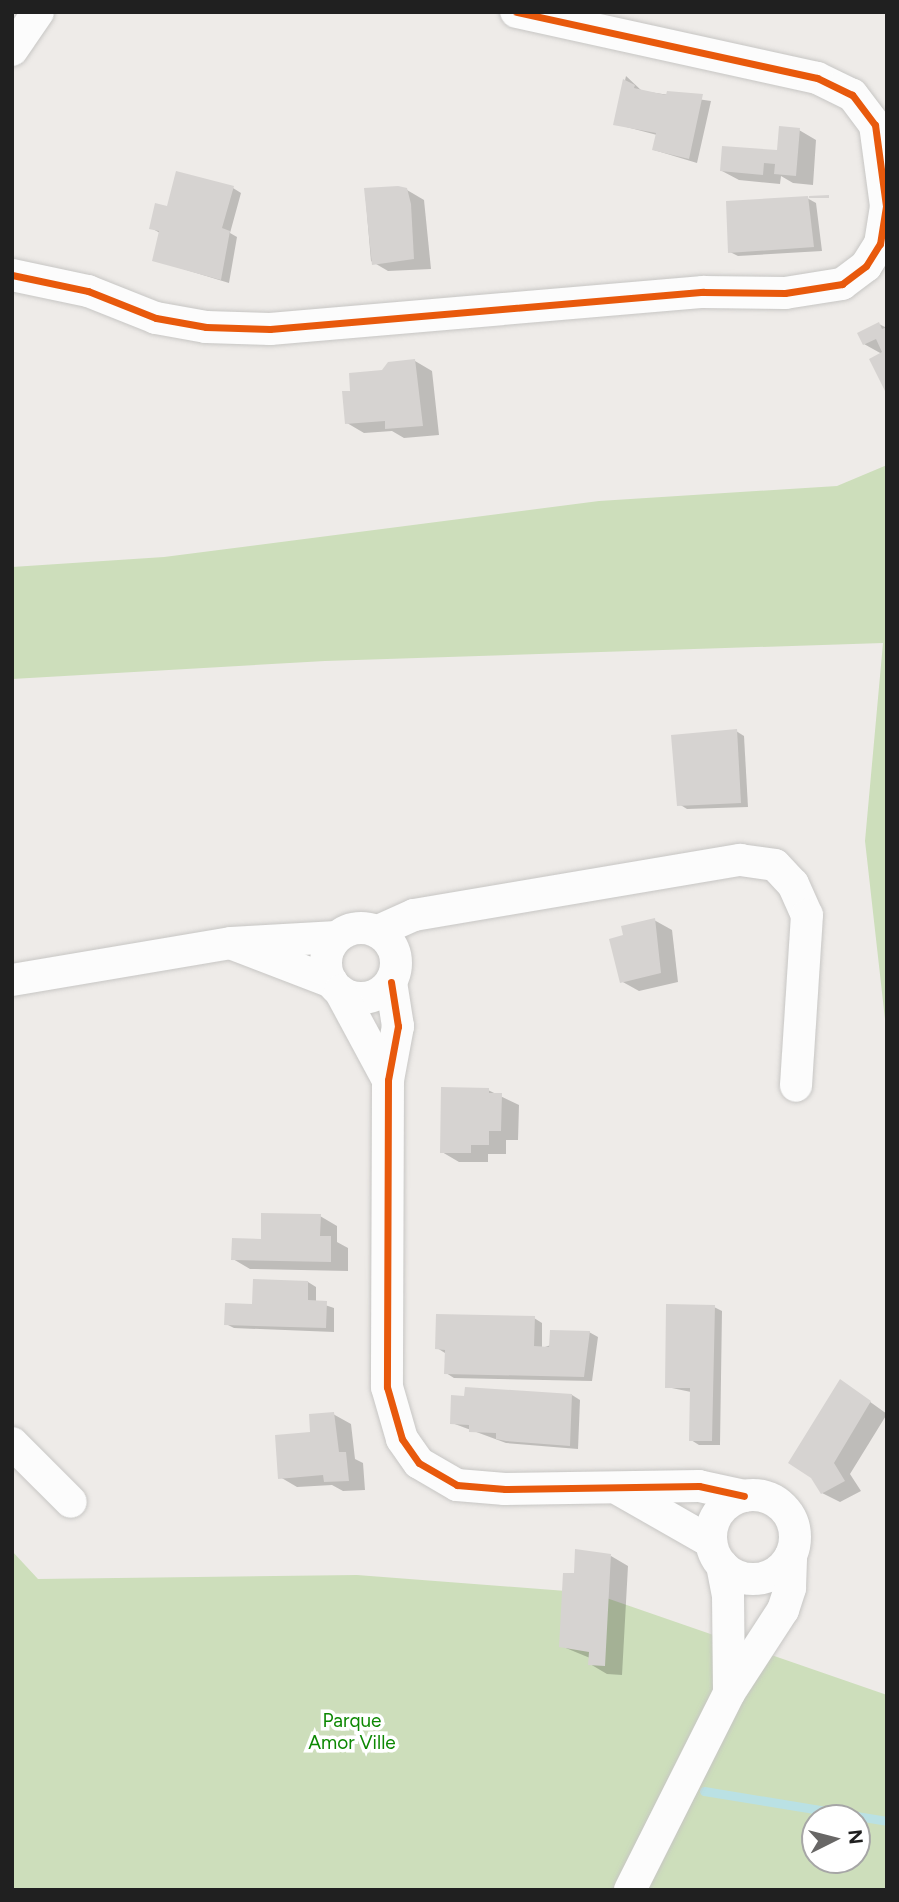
<!DOCTYPE html>
<html>
<head>
<meta charset="utf-8">
<style>
	body { margin:0 }
	#map { position:relative; width:899px; height:1902px; overflow:hidden; background:#eeebe8; font-family:Figtree,sans-serif }
	div>[style] { position:absolute }
	[style*='--x'] { left:calc(var(--x)*1px); top:calc(var(--y)*1px); width:calc(var(--w)*1px); rotate:calc(var(--a)*1deg) }
	.forest>* { inset:0; background:#cddebb }
	.shadow>* { inset:0; background:#0003 }
	.stream>* { height:9px; margin:-4.5px; padding:0 4.5px; transform-origin:4.5px; border-radius:4.5px; background:#bae1e4 }
	.building>* { inset:0; background:#d6d3d1 }
	.roads { filter:drop-shadow(0 0 2px #c7c6c4) drop-shadow(0 0 2px #c7c6c4) }
	.minor>* { height:32px; margin:-16px; padding:0 16px; transform-origin:16px; border-radius:16px; background:#fcfcfc }
	.minor>.ring { margin:-16px; padding:0; box-sizing:content-box; background:none; border:32px solid #fcfcfc; border-radius:50% }
	.cycleway>* { height:7px; margin:-3.5px; padding:0 3.5px; transform-origin:3.5px; border-radius:3.5px; background:#e8590c }
	span { translate:-50% -50%; white-space:nowrap; text-align:center; line-height:1.15; -webkit-text-stroke:7px #fff; paint-order:stroke }
	.park-label { font-size:19px; color:#0d8803 }
	.frame { position:absolute; inset:0; border:14px solid #202020; pointer-events:none }
	.north { position:absolute; left:801px; top:1804px; width:70px; height:70px; box-sizing:border-box; background:#fff; border:2px solid #a6a6a6; border-radius:50%; rotate:84deg; font-size:19px; font-weight:700; line-height:28px; text-align:center; color:#202020 }
	.north::after { content:''; display:block; margin:auto; width:24px; height:32px; background:#686766; clip-path:polygon(50% 0,100% 100%,50% 72%,0 100%) }
</style>
</head>
<body>
<div id="map">
	<div class="forest">
		<div style="clip-path:polygon(887px 465px,887px 1037px,865px 841px,883px 643px,325px 661px,12px 679px,12px 567px,164px 557px,599px 501px,837px 486px)"></div>
		<div style="clip-path:polygon(evenodd,12px 1551px,38px 1579px,357px 1575px,592px 1593px,887px 1695px,887px 1890px,12px 1890px,12px 1551px,815px 1818px,857px 1818px,857px 1860px,815px 1860px,815px 1818px)"></div>
	</div>
	<div class="shadow">
		<div style="clip-path:polygon(626px 76px,642px 91px,711px 101px,697px 163px,654px 150px,657px 135px,615px 124px)"></div>
		<div style="clip-path:polygon(799px 130px,816px 140px,813px 185px,793px 183px,781px 176px,780px 184px,739px 180px,722px 171px,778px 152px)"></div>
		<div style="clip-path:polygon(233px 188px,241px 193px,230px 233px,237px 237px,229px 283px,154px 260px,160px 233px,151px 228px,168px 208px)"></div>
		<div style="clip-path:polygon(365px 190px,407px 190px,424px 200px,431px 269px,388px 271px,371px 261px)"></div>
		<div style="clip-path:polygon(807px 198px,816px 203px,822px 251px,738px 256px,730px 252px)"></div>
		<div style="clip-path:polygon(879px 324px,887px 328px,882px 354px,864px 344px)"></div>
		<div style="clip-path:polygon(415px 361px,432px 371px,439px 435px,404px 438px,392px 431px,364px 433px,347px 423px,352px 392px,383px 372px)"></div>
		<div style="clip-path:polygon(736px 731px,744px 736px,748px 807px,687px 809px,679px 804px)"></div>
		<div style="clip-path:polygon(654px 920px,672px 930px,678px 982px,639px 991px,621px 981px,625px 936px)"></div>
		<div style="clip-path:polygon(488px 1090px,519px 1105px,518px 1140px,506px 1140px,506px 1154px,488px 1154px,488px 1162px,459px 1162px,442px 1152px)"></div>
		<div style="clip-path:polygon(320px 1216px,337px 1226px,337px 1242px,348px 1248px,348px 1271px,250px 1269px,233px 1259px,262px 1240px)"></div>
		<div style="clip-path:polygon(308px 1282px,316px 1287px,316px 1302px,334px 1308px,334px 1332px,234px 1328px,226px 1324px)"></div>
		<div style="clip-path:polygon(714px 1307px,722px 1311px,720px 1445px,699px 1445px,691px 1440px,691px 1392px,667px 1387px)"></div>
		<div style="clip-path:polygon(534px 1318px,542px 1323px,542px 1348px,589px 1332px,598px 1337px,592px 1381px,454px 1378px,446px 1373px,445px 1353px,437px 1348px)"></div>
		<div style="clip-path:polygon(841px 1381px,887px 1414px,850px 1474px,861px 1491px,840px 1502px,822px 1493px)"></div>
		<div style="clip-path:polygon(572px 1395px,580px 1400px,578px 1449px,506px 1443px,452px 1423px)"></div>
		<div style="clip-path:polygon(333px 1414px,351px 1424px,355px 1459px,363px 1463px,365px 1490px,343px 1491px,332px 1485px,297px 1487px,280px 1477px)"></div>
		<div style="clip-path:polygon(611px 1556px,628px 1566px,622px 1675px,607px 1674px,590px 1664px,590px 1658px,561px 1646px,576px 1575px)"></div>
	</div>
	<div class="stream">
		<div style="--x:704;--y:1791;--w:185;--a:9.3"></div>
	</div>
	<div class="building">
		<div style="clip-path:polygon(623px 79px,635px 85px,634px 88px,666px 95px,667px 91px,703px 94px,689px 159px,652px 150px,656px 133px,613px 125px)"></div>
		<div style="clip-path:polygon(779px 126px,800px 128px,796px 176px,774px 174px,775px 164px,764px 163px,763px 175px,720px 171px,722px 146px,777px 150px)"></div>
		<div style="clip-path:polygon(176px 171px,234px 186px,222px 228px,230px 231px,221px 280px,152px 261px,159px 231px,149px 229px,155px 203px,167px 206px)"></div>
		<div style="clip-path:polygon(398px 186px,407px 188px,411px 204px,414px 259px,372px 265px,364px 188px)"></div>
		<div style="clip-path:polygon(829px 195px,829px 198px,809px 198px,809px 196px)"></div>
		<div style="clip-path:polygon(808px 196px,814px 247px,728px 253px,726px 201px)"></div>
		<div style="clip-path:polygon(879px 322px,882px 329px,887px 327px,887px 395px,869px 359px,882px 352px,876px 339px,863px 345px,857px 333px)"></div>
		<div style="clip-path:polygon(415px 359px,423px 426px,385px 429px,385px 421px,345px 424px,342px 391px,350px 391px,349px 373px,382px 370px,388px 362px)"></div>
		<div style="clip-path:polygon(737px 729px,741px 803px,677px 806px,671px 735px)"></div>
		<div style="clip-path:polygon(655px 918px,661px 973px,620px 983px,609px 939px,623px 935px,621px 926px)"></div>
		<div style="clip-path:polygon(441px 1087px,489px 1088px,489px 1093px,502px 1093px,501px 1131px,489px 1131px,489px 1145px,471px 1145px,471px 1153px,440px 1153px)"></div>
		<div style="clip-path:polygon(261px 1213px,321px 1214px,320px 1236px,331px 1236px,331px 1262px,231px 1260px,232px 1238px,261px 1239px)"></div>
		<div style="clip-path:polygon(253px 1279px,308px 1281px,308px 1300px,327px 1301px,326px 1328px,224px 1325px,225px 1303px,252px 1304px)"></div>
		<div style="clip-path:polygon(666px 1304px,715px 1305px,712px 1441px,689px 1441px,690px 1388px,665px 1388px)"></div>
		<div style="clip-path:polygon(436px 1314px,535px 1316px,534px 1346px,549px 1347px,550px 1330px,590px 1331px,584px 1377px,444px 1374px,445px 1350px,435px 1349px)"></div>
		<div style="clip-path:polygon(840px 1379px,871px 1401px,834px 1463px,845px 1481px,821px 1494px,811px 1478px,788px 1463px)"></div>
		<div style="clip-path:polygon(465px 1387px,572px 1394px,570px 1446px,506px 1441px,496px 1439px,496px 1433px,469px 1432px,469px 1425px,450px 1424px,451px 1395px,464px 1396px)"></div>
		<div style="clip-path:polygon(334px 1412px,339px 1452px,346px 1452px,349px 1481px,324px 1482px,323px 1475px,278px 1479px,275px 1435px,310px 1432px,309px 1414px)"></div>
		<div style="clip-path:polygon(575px 1549px,611px 1554px,605px 1666px,588px 1665px,589px 1652px,559px 1647px,563px 1573px,574px 1573px)"></div>
	</div>
	<div class="roads">
		<div class="minor">
			<div style="--x:12;--y:50;--w:46;--a:-55.6"></div>
			<div style="--x:12;--y:275;--w:78;--a:11.9"></div>
			<div style="--x:88;--y:291;--w:73;--a:21.7"></div>
			<div style="--x:156;--y:318;--w:51;--a:10.2"></div>
			<div style="--x:206;--y:327;--w:64;--a:1.8"></div>
			<div style="--x:270;--y:329;--w:435;--a:-4.9"></div>
			<div style="--x:703;--y:292;--w:82;--a:0.7"></div>
			<div style="--x:785;--y:293;--w:58;--a:-9"></div>
			<div style="--x:842;--y:284;--w:30;--a:-37"></div>
			<div style="--x:866;--y:266;--w:26;--a:-58"></div>
			<div style="--x:880;--y:244;--w:38;--a:-81"></div>
			<div style="--x:886;--y:206;--w:82;--a:-97.7"></div>
			<div style="--x:875;--y:125;--w:38;--a:-127"></div>
			<div style="--x:852;--y:95;--w:39;--a:-154"></div>
			<div style="--x:817;--y:78;--w:308;--a:-167.6"></div>
			<div class="ring" style="left:326px;top:928px;width:38px;height:38px"></div>
			<div style="--x:378;--y:931;--w:39;--a:-24"></div>
			<div style="--x:414;--y:915;--w:331;--a:-9.6"></div>
			<div style="--x:740;--y:860;--w:35;--a:8"></div>
			<div style="--x:775;--y:865;--w:26;--a:47"></div>
			<div style="--x:793;--y:884;--w:34;--a:66"></div>
			<div style="--x:807;--y:915;--w:171;--a:93.7"></div>
			<div style="--x:233;--y:944;--w:106;--a:21"></div>
			<div style="--x:12;--y:980;--w:222;--a:-9.6"></div>
			<div style="--x:231;--y:943;--w:106;--a:-3.2"></div>
			<div style="--x:391;--y:982;--w:45;--a:81"></div>
			<div style="--x:398;--y:1026;--w:55;--a:100.5"></div>
			<div style="--x:388;--y:1080;--w:307;--a:90.2"></div>
			<div style="--x:387;--y:1387;--w:54;--a:73.9"></div>
			<div style="--x:402;--y:1439;--w:29;--a:55"></div>
			<div style="--x:419;--y:1463;--w:44;--a:30.1"></div>
			<div style="--x:457;--y:1485;--w:48;--a:4.8"></div>
			<div style="--x:505;--y:1489;--w:194;--a:-0.9"></div>
			<div style="--x:699;--y:1486;--w:46;--a:12.5"></div>
			<div style="--x:340;--y:991;--w:101;--a:61.7"></div>
			<div style="--x:12;--y:1443;--w:83;--a:45"></div>
			<div style="--x:620;--y:1490;--w:105;--a:29.7"></div>
			<div class="ring" style="left:711px;top:1495px;width:52px;height:52px"></div>
			<div style="--x:722;--y:1565;--w:31;--a:79"></div>
			<div style="--x:728;--y:1595;--w:98;--a:89.4"></div>
			<div style="--x:630;--y:1890;--w:220;--a:-63.3"></div>
			<div style="--x:729;--y:1693;--w:99;--a:-57"></div>
			<div style="--x:783;--y:1610;--w:23;--a:-72"></div>
			<div style="--x:790;--y:1588;--w:33;--a:-88"></div>
		</div>
	</div>
	<div class="cycleway">
		<div style="--x:12;--y:275;--w:78;--a:11.9"></div>
		<div style="--x:88;--y:291;--w:73;--a:21.7"></div>
		<div style="--x:156;--y:318;--w:51;--a:10.2"></div>
		<div style="--x:206;--y:327;--w:64;--a:1.8"></div>
		<div style="--x:270;--y:329;--w:435;--a:-4.9"></div>
		<div style="--x:703;--y:292;--w:82;--a:0.7"></div>
		<div style="--x:785;--y:293;--w:58;--a:-9"></div>
		<div style="--x:842;--y:284;--w:30;--a:-37"></div>
		<div style="--x:866;--y:266;--w:26;--a:-58"></div>
		<div style="--x:880;--y:244;--w:38;--a:-81"></div>
		<div style="--x:886;--y:206;--w:82;--a:-97.7"></div>
		<div style="--x:875;--y:125;--w:38;--a:-127"></div>
		<div style="--x:852;--y:95;--w:39;--a:-154"></div>
		<div style="--x:817;--y:78;--w:308;--a:-167.6"></div>
		<div style="--x:391;--y:982;--w:45;--a:81"></div>
		<div style="--x:398;--y:1026;--w:55;--a:100.5"></div>
		<div style="--x:388;--y:1080;--w:307;--a:90.2"></div>
		<div style="--x:387;--y:1387;--w:54;--a:73.9"></div>
		<div style="--x:402;--y:1439;--w:29;--a:55"></div>
		<div style="--x:419;--y:1463;--w:44;--a:30.1"></div>
		<div style="--x:457;--y:1485;--w:48;--a:4.8"></div>
		<div style="--x:505;--y:1489;--w:194;--a:-0.9"></div>
		<div style="--x:699;--y:1486;--w:46;--a:12.5"></div>
	</div>
	<div class="park-label">
		<span style="left:352px;top:1732px">Parque<br>Amor Ville</span>
	</div>
	<div class="frame"></div>
	<div class="north">N</div>
</div>
</body>
</html>
